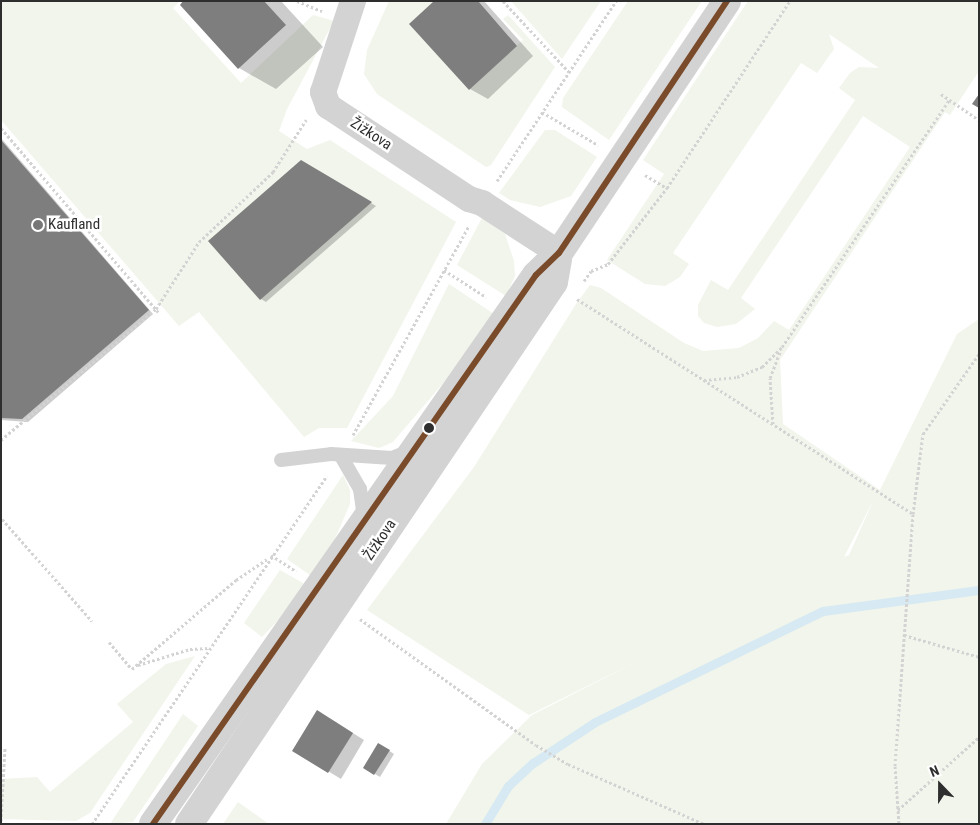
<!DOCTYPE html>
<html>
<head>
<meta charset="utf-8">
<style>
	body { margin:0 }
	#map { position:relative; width:980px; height:825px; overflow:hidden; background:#fff; font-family:"Roboto Condensed",sans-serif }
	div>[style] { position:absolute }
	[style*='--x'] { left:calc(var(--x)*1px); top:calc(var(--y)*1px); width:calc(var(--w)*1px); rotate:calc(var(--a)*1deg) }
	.green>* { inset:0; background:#f1f5eb }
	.shadow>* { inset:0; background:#0003 }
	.stream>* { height:9px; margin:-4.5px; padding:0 4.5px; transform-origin:4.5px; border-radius:4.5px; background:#d7e9f2 }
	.building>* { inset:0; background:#7e7e7e }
	.path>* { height:3px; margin-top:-1.5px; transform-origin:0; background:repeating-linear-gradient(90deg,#d3d3d3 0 2.5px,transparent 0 5px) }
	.service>* { height:14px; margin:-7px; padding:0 7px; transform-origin:7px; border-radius:7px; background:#d3d3d3 }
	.minor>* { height:26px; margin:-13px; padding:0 13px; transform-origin:13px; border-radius:13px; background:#d3d3d3 }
	.tertiary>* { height:28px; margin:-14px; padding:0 14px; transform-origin:14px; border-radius:14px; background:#d3d3d3 }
	.bus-1>* { height:6px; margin:-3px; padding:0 3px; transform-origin:3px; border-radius:3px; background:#7a4b2a }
	.dots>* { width:14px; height:14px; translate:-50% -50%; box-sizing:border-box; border:2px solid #fff; border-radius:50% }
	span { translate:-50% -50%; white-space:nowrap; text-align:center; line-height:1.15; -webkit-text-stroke:5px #fff; paint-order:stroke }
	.street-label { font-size:15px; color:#2e2e2e }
	.poi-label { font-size:15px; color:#2e2e2e }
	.left { translate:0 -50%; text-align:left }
	.frame { position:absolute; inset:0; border:2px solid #2e2e2e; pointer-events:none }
	.north { position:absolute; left:915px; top:760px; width:50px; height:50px; -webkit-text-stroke:4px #fff; paint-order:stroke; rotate:338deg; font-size:14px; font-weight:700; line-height:20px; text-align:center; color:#2e2e2e }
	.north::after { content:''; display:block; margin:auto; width:18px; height:22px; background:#2e2e2e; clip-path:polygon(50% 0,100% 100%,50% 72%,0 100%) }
</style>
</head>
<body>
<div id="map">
	<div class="green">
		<div style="clip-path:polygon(1px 1px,180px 1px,173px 8px,241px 83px,313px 15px,334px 21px,287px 109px,279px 131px,307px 149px,330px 140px,456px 222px,347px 428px,319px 428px,304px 437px,199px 312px,179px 326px,1px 120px)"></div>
		<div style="clip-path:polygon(389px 1px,434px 1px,410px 24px,469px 90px,523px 40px,503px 19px,508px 15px,555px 67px,491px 165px,486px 167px,377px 94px,364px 74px,367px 50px)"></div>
		<div style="clip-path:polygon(511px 1px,601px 1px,562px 59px)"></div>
		<div style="clip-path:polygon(628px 1px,702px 1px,609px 140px,562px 107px,563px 98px)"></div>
		<div style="clip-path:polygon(evenodd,748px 1px,979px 1px,979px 71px,950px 115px,945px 112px,780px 360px,783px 424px,880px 490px,957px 334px,979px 319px,979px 824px,446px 824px,482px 764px,532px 715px,642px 659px,529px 715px,367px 610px,474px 467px,576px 304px,590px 285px,601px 288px,684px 343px,703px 351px,739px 348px,758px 338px,774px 321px,789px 330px,910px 147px,863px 116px,741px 298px,755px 309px,736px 324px,717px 327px,704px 323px,698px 316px,698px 305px,711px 280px,728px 290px,855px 100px,839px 88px,850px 73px,859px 67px,879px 68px,829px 34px,834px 49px,817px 73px,801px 63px,673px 253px,689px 264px,680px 277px,665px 286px,645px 284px,607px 260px,664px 174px,643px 160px,748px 1px,874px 499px,849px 555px,844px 557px,874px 499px)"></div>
		<div style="clip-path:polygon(545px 130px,555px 130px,597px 157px,571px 196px,540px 207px,510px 200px,499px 193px)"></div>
		<div style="clip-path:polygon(482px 218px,505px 234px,514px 261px,515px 276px,506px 296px,457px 265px)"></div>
		<div style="clip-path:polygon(449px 284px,494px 314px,473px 348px,393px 442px,379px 448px,351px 441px,393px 396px)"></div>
		<div style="clip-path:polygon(343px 475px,350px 490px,350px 504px,317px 580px,287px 559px)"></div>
		<div style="clip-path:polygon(280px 570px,310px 587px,262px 637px,244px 623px)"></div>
		<div style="clip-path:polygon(195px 656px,90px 813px,76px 821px,1px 819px,1px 779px,37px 777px,50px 792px,133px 722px,117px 704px,166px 664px)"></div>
		<div style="clip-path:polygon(183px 714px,198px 726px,133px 822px,110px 824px)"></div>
		<div style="clip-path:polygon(238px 802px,269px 824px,223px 824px)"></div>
	</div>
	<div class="shadow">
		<div style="clip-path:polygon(185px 1px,281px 1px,323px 47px,276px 89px,239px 68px)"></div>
		<div style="clip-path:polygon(436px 1px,484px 1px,533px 56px,488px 99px,470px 89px,411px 24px)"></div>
		<div style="clip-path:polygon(1px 138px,153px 314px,28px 422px,1px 420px)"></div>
		<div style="clip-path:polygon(301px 162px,376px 206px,266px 302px,261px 299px)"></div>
		<div style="clip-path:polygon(329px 718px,364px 740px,341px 779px,293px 750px)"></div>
		<div style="clip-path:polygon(379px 744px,394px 754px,380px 777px,365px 768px)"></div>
	</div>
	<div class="stream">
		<div style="--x:485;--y:824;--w:44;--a:-58.8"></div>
		<div style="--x:508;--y:786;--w:34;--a:-43"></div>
		<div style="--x:533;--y:763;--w:74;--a:-33.5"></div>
		<div style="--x:595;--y:722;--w:254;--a:-26"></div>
		<div style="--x:823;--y:611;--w:157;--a:-7.7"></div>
	</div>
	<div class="building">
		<div style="clip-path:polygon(183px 1px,264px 1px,286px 25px,238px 69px,180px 5px)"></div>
		<div style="clip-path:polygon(434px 1px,478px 1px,517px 46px,469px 90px,409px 24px)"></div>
		<div style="clip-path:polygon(979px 94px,979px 108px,972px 104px)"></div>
		<div style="clip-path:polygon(1px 140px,149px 310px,22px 419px,1px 418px)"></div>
		<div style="clip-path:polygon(301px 160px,372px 202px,260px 300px,208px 241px)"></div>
		<div style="clip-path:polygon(317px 710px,353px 733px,328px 773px,292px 751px)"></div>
		<div style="clip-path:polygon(378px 743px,390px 750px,374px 775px,363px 768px)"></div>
	</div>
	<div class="path">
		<div style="--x:297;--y:1;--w:27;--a:22"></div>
		<div style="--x:503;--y:1;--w:97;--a:47.1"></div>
		<div style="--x:941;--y:94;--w:46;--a:34.4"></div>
		<div style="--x:542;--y:112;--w:65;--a:30.5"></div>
		<div style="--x:1;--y:128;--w:242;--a:49.5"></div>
		<div style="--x:645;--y:175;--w:26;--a:31"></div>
		<div style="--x:497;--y:181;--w:216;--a:-56.5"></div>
		<div style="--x:444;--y:270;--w:50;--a:32.7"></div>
		<div style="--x:584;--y:281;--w:12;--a:-55"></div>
		<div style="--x:591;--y:271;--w:18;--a:-22"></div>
		<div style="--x:608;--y:264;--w:96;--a:-52.2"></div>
		<div style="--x:667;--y:188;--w:224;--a:-56.7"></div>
		<div style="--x:577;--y:299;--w:399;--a:32.6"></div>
		<div style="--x:913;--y:514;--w:253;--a:94.1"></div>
		<div style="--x:895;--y:766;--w:58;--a:86.1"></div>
		<div style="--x:704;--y:380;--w:33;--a:-5"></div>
		<div style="--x:737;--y:377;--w:27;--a:-22"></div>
		<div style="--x:762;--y:367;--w:28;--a:-45"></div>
		<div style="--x:782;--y:347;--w:298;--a:-55.9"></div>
		<div style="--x:773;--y:424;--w:46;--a:-93.7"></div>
		<div style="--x:770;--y:378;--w:30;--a:-69"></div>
		<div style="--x:353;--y:435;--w:239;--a:-61"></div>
		<div style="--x:1;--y:440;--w:203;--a:-40.2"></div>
		<div style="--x:156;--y:309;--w:80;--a:-57.3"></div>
		<div style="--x:199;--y:242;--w:102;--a:-43.4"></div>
		<div style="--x:273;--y:172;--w:62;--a:-57.6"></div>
		<div style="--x:913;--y:514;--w:81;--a:-82.9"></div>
		<div style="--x:923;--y:434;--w:98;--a:-55"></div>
		<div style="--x:2;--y:519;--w:136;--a:48.6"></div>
		<div style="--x:271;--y:555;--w:30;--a:33"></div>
		<div style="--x:360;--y:619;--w:216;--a:35.6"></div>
		<div style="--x:536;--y:745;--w:37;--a:31"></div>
		<div style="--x:568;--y:764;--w:149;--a:23.8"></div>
		<div style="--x:904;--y:635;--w:78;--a:16.3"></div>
		<div style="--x:109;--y:642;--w:35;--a:50"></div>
		<div style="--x:132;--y:669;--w:137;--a:-40.6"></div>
		<div style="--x:236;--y:580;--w:37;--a:-34"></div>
		<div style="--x:138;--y:665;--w:54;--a:-17.1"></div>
		<div style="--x:190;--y:649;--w:19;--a:-3"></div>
		<div style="--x:898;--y:810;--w:109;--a:-42"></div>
		<div style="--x:1;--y:821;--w:74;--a:-86.9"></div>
		<div style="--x:92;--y:824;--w:420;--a:-56"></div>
	</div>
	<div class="service">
		<div style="--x:341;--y:456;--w:38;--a:60"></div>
		<div style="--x:360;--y:489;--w:28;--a:82"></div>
		<div style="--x:281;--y:460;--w:50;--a:-6.8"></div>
		<div style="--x:331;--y:454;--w:61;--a:3.8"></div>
		<div style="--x:392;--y:458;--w:16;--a:-22"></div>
	</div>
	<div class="minor">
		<div style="--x:353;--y:1;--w:96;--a:108.2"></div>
		<div style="--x:323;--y:92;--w:15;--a:70"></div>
		<div style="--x:328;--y:106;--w:169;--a:33.4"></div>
		<div style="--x:469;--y:199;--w:14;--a:17"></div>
		<div style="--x:482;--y:203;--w:92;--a:33"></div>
	</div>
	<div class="tertiary">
		<div style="--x:153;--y:824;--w:669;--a:-55.1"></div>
		<div style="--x:536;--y:275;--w:32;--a:-44"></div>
		<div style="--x:559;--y:253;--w:303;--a:-56.3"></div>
		<div style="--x:189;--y:824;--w:653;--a:-56.04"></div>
		<div style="--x:554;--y:282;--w:23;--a:-80"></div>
	</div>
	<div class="bus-1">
		<div style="--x:153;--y:824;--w:669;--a:-55.1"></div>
		<div style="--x:536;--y:275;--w:32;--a:-44"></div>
		<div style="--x:559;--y:253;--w:303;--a:-56.3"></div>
	</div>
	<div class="dots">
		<div style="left:38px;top:225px;background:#777"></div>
		<div style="left:429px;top:428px;background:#2e2e2e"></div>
	</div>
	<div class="street-label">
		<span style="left:371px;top:134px;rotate:33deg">Žižkova</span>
		<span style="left:380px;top:540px;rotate:-56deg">Žižkova</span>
	</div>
	<div class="poi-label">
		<span class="left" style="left:48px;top:225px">Kaufland</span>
	</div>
	<div class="frame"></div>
	<div class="north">N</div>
</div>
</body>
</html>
